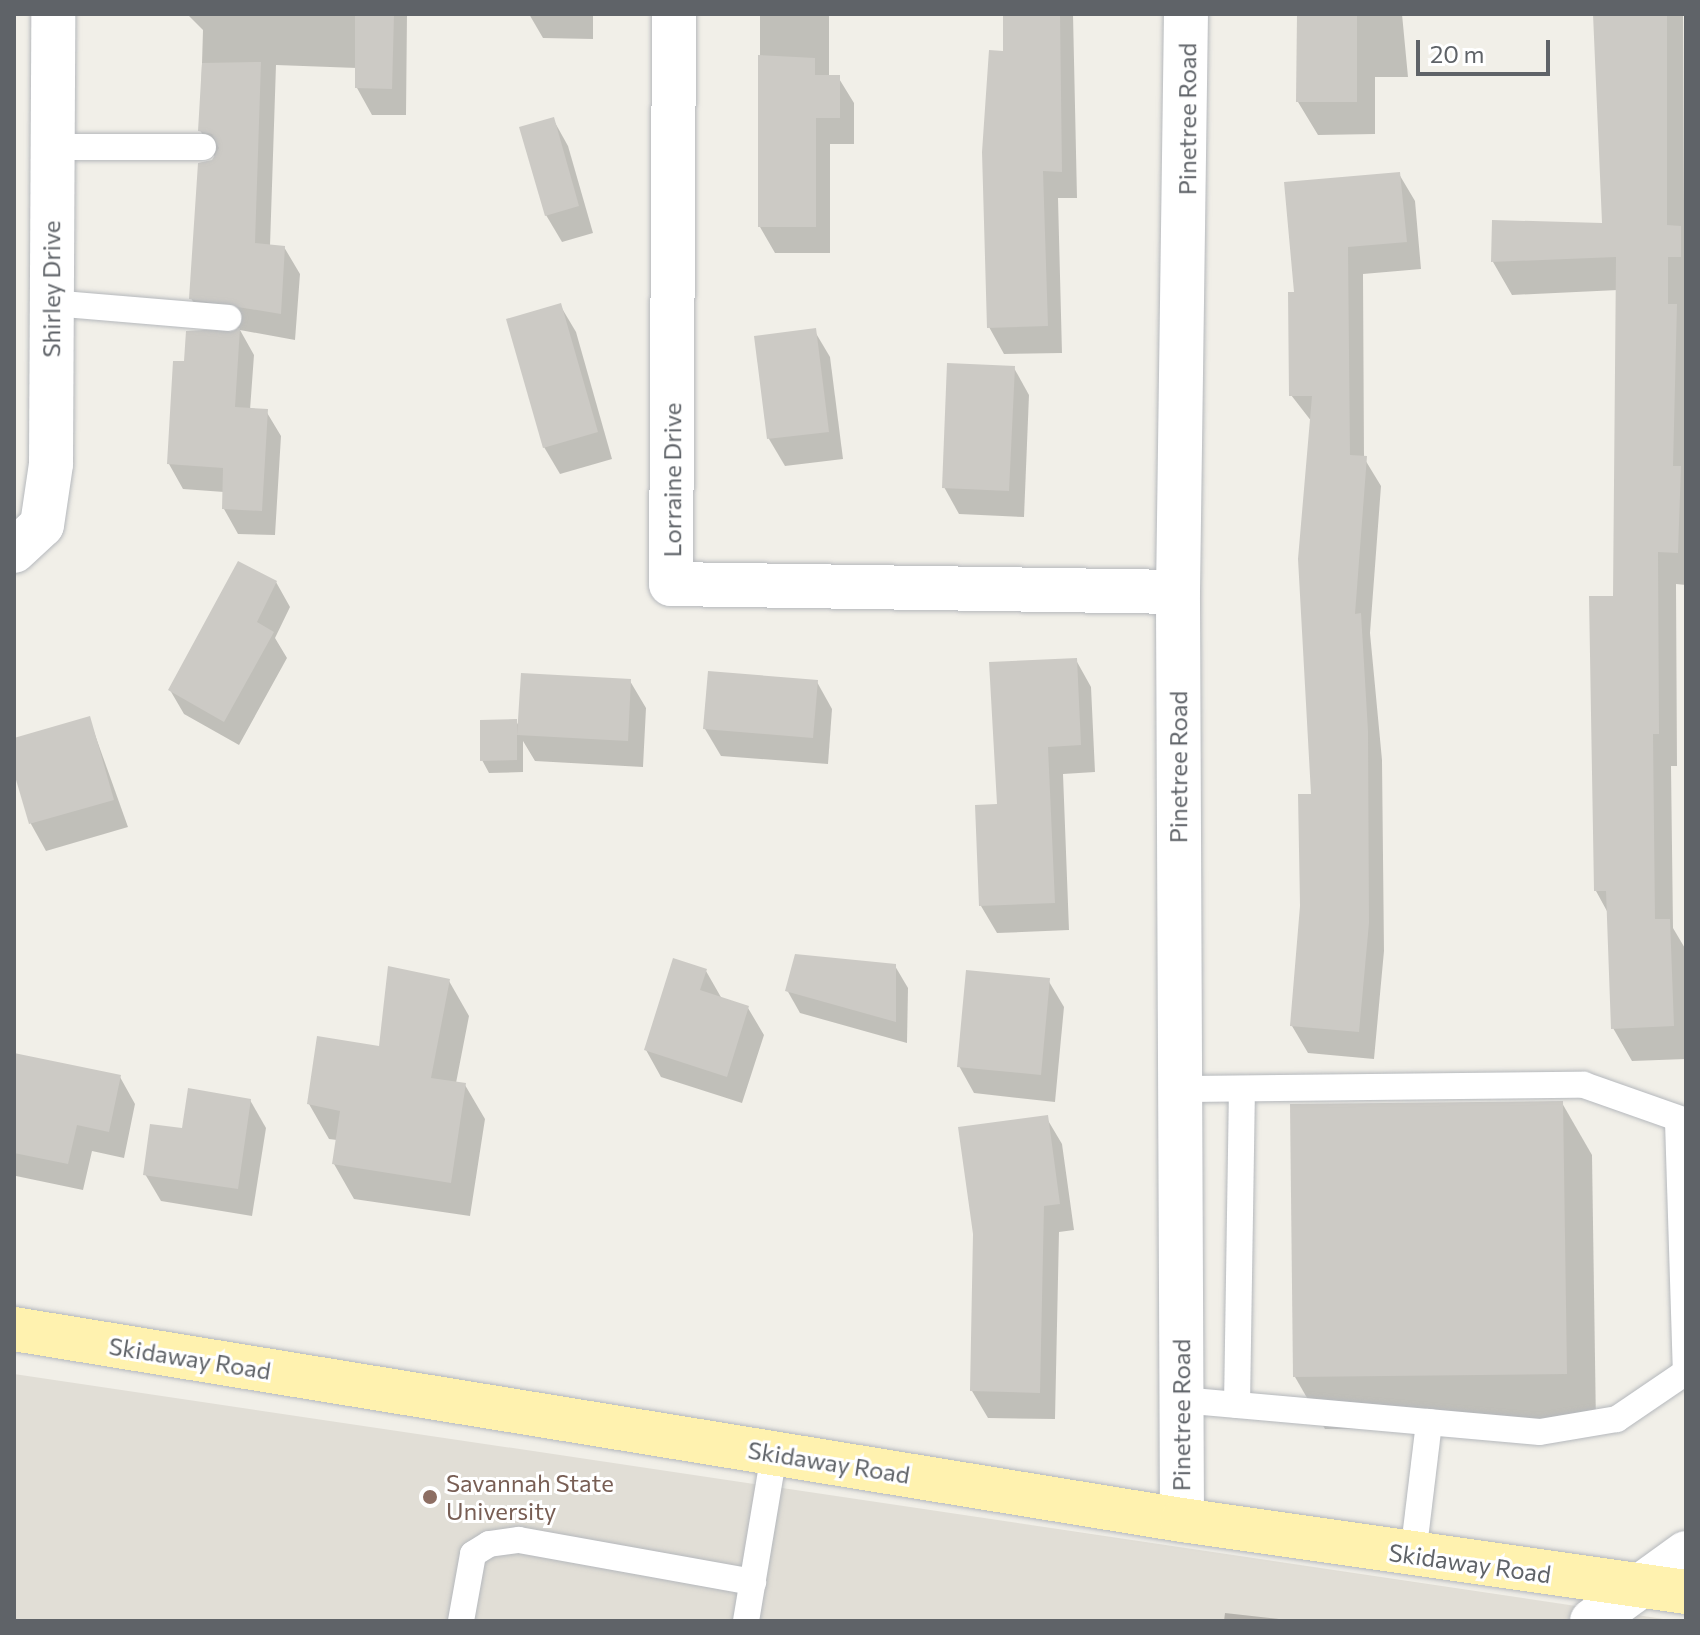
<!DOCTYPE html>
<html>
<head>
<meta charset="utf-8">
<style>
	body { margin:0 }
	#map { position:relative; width:1700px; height:1635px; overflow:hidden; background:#f1efe8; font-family:Commissioner,sans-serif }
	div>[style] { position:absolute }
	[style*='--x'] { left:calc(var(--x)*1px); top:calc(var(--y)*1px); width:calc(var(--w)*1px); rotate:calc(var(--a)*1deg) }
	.education>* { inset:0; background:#e1ded6 }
	.shadow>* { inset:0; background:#0003 }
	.building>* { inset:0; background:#cccac5 }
	.roads { filter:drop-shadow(0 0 2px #b5b8bc) drop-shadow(0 0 2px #b5b8bc) }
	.lane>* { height:26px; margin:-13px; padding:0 13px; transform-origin:13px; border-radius:13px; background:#fff }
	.street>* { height:44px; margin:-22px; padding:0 22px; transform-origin:22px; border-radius:22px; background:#fff }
	.secondary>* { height:44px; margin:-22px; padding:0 22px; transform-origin:22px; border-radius:22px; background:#fff }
	.primary>* { height:44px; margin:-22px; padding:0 22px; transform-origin:22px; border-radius:22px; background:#fff2af }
	.dots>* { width:22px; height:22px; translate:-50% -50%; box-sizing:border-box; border:4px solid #fff; border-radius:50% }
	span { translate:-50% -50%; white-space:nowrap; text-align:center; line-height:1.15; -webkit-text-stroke:6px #fff; paint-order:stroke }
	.street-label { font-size:24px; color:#5f6368 }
	.education-label { font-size:24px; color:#785e54 }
	.left { translate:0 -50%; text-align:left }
	.frame { position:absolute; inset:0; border:16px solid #5f6368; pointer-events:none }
	.scale { position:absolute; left:1416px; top:40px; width:134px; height:36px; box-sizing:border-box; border:4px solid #5f6368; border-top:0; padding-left:10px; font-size:24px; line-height:28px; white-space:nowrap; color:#5f6368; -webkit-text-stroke:6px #fff; paint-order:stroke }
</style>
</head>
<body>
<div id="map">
	<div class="education">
		<div style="clip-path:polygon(14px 1374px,1677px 1621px,14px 1621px)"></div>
	</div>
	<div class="shadow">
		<div style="clip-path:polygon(187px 14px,407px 14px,406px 115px,372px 115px,357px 88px,357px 68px,276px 65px,270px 246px,284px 247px,300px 274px,295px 340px,240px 330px,254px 355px,250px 410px,266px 411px,281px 436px,275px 535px,238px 534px,224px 509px,224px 492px,183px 489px,169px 464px,186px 364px,228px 330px,206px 325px,191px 298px,215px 157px,200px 130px,203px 30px)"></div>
		<div style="clip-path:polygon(529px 14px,593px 14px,593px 39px,543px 38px)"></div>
		<div style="clip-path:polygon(760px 14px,829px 14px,829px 77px,838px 77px,854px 103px,854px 144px,830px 144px,830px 253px,775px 253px,760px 227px)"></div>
		<div style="clip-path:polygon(1005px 14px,1073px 14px,1077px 198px,1058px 198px,1062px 353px,1004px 354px,989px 327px)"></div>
		<div style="clip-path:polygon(1299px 14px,1402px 14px,1408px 77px,1375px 77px,1375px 134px,1318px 135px,1298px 102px)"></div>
		<div style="clip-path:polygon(1597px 14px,1683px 14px,1686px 585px,1676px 584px,1677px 766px,1671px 766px,1673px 928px,1686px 950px,1686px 1059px,1632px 1061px,1613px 1028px,1608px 913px,1596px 891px,1615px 598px,1618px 290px,1512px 295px,1493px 262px,1494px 222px,1604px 226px)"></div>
		<div style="clip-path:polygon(553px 119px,568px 146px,593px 233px,562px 242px,546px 215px)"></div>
		<div style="clip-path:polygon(1399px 174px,1415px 201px,1421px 269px,1363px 274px,1364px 458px,1381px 486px,1370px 633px,1382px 760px,1384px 951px,1374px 1059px,1308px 1053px,1292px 1026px,1314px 796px,1312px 422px,1291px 395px,1296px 294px)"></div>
		<div style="clip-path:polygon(560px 305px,576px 332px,612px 459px,560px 474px,544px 447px)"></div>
		<div style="clip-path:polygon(814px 330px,830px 357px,843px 459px,785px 466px,769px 439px,756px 338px)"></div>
		<div style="clip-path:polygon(1014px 368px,1029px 395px,1024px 517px,959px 514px,944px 487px)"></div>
		<div style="clip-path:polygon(276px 582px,290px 607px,275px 638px,287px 658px,239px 745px,184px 714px,170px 690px)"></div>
		<div style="clip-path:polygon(1076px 660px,1091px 687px,1095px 772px,1063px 774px,1069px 930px,997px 933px,981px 906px,977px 807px,999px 806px)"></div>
		<div style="clip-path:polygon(630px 681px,646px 708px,643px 767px,535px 761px,523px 741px,523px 772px,489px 773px,482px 760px,516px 721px,520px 728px)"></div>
		<div style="clip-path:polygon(817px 682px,832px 709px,828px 764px,721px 756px,705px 729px)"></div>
		<div style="clip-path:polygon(89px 718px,128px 827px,46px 851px,31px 824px,14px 740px)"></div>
		<div style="clip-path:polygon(895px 966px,908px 988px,907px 1043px,800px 1013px,787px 990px)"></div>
		<div style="clip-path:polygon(706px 971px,722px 999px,748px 1008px,764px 1035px,742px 1103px,661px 1077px,646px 1050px)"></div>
		<div style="clip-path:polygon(1048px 980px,1064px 1007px,1055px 1102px,974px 1093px,959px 1066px)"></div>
		<div style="clip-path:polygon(449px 981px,469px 1016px,456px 1083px,465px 1085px,485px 1119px,470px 1216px,354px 1199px,334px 1164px,337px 1140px,329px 1139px,309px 1104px,381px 1048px)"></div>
		<div style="clip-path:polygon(120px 1077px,135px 1104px,124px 1158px,92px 1151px,83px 1190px,16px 1176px,14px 1081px)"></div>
		<div style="clip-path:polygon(250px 1100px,266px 1128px,252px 1216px,161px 1201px,145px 1174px,184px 1131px)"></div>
		<div style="clip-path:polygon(1562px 1103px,1592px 1155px,1596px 1426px,1325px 1429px,1295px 1377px)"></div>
		<div style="clip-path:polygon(1046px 1117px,1062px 1144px,1074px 1230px,1059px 1232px,1055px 1419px,988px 1418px,972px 1391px)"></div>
		<div style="clip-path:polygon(1225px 1613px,1279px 1619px,1280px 1621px,1224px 1621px)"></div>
	</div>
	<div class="building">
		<div style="clip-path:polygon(355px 14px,394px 14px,392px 89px,355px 88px)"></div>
		<div style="clip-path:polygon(1003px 14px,1060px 14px,1062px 172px,1043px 171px,1048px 326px,987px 328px,982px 152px,989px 50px,1003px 51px)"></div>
		<div style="clip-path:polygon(1297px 14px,1357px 14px,1357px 102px,1296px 102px)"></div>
		<div style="clip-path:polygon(1593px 14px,1667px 14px,1667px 225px,1681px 226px,1681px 257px,1668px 257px,1668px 304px,1677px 304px,1673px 466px,1681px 466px,1678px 553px,1658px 552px,1659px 734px,1653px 734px,1655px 919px,1670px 919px,1674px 1026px,1611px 1029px,1606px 891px,1594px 891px,1589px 596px,1613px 596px,1616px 257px,1491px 262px,1492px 220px,1602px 223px)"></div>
		<div style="clip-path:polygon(758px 55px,815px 58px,815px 75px,840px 75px,840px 118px,816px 118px,816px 227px,758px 227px)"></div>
		<div style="clip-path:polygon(261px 62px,255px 243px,285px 246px,281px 314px,189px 299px,198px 163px,212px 160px,219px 148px,212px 134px,198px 131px,202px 63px)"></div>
		<div style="clip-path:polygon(554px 117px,579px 206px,545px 216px,519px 127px)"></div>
		<div style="clip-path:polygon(1400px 172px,1407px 242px,1348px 247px,1350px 455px,1367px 456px,1355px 614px,1361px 613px,1368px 731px,1369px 923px,1359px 1032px,1290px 1026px,1300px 906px,1298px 794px,1311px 794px,1298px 559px,1312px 396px,1289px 396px,1288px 292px,1294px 292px,1284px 182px)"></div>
		<div style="clip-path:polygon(561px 303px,598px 432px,543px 448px,506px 319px)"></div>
		<div style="clip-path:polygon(240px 328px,235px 407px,268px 409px,262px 511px,222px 509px,223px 468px,167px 464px,173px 361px,184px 361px,186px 331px)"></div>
		<div style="clip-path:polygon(816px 328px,829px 432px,767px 439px,754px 336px)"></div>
		<div style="clip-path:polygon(947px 363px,1015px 366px,1009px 491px,942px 488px)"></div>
		<div style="clip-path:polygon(238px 561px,277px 581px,257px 622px,274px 632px,224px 722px,168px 690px)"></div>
		<div style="clip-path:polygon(1077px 658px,1081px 745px,1048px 747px,1055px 903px,979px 906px,975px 805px,997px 804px,989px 662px)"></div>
		<div style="clip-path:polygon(708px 671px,818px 680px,813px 738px,703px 729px)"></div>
		<div style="clip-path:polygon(521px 673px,631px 679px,628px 741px,517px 735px)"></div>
		<div style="clip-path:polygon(90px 716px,114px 800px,29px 824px,14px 773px,14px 738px)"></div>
		<div style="clip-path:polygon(517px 719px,517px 760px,480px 761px,480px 720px)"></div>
		<div style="clip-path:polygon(795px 954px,896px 964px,896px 1022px,785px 991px)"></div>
		<div style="clip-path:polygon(673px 958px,707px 969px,700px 990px,749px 1006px,727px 1077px,644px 1050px)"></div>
		<div style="clip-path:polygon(388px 966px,450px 979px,431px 1078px,466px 1083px,451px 1183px,332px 1164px,340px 1111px,307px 1104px,317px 1036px,379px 1046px)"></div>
		<div style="clip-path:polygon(966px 970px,1050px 978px,1041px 1075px,957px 1067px)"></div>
		<div style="clip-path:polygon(14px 1053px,121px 1075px,109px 1132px,77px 1125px,68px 1164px,14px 1153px)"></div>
		<div style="clip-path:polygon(188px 1088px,251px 1099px,238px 1189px,143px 1175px,150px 1124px,182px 1128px)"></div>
		<div style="clip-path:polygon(1563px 1101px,1567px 1374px,1293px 1377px,1290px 1104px)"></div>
		<div style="clip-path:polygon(1048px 1115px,1060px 1204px,1044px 1206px,1040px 1393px,970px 1391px,973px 1234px,958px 1127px)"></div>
	</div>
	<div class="roads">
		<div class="lane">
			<div style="--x:52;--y:147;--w:151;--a:0"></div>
			<div style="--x:51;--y:303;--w:178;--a:4.8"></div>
			<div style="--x:1179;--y:1089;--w:405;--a:-0.6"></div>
			<div style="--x:1584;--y:1085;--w:108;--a:19.4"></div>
			<div style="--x:1678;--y:1121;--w:251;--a:88.2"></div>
			<div style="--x:1181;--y:1400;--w:360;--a:5.1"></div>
			<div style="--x:1540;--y:1432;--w:78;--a:-9.6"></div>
			<div style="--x:1617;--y:1419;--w:83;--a:-34.3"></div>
			<div style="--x:1237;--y:1405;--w:316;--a:-89.1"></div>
			<div style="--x:1413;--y:1555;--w:134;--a:-83.1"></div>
			<div style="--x:461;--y:1621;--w:68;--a:-79.8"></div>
			<div style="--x:473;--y:1554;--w:19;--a:-32"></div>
			<div style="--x:489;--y:1544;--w:30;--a:-8"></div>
			<div style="--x:519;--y:1540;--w:238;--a:10.2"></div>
			<div style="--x:746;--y:1621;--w:170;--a:-80.5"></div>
		</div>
		<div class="street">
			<div style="--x:674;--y:14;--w:570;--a:90.3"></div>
			<div style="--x:671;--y:584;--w:507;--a:0.9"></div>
			<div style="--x:14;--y:551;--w:38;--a:-43"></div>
			<div style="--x:42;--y:525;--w:62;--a:-81.6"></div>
			<div style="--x:51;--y:464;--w:450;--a:-89.7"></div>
			<div style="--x:1182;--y:1520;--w:928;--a:-90.25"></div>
			<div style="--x:1178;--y:592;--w:578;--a:-89.21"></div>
		</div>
		<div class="secondary">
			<div style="--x:1592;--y:1621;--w:116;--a:-35.9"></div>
		</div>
		<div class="primary">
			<div style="--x:14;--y:1329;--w:1184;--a:9.29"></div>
			<div style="--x:1182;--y:1520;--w:509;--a:8.13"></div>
		</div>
	</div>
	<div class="dots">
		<div style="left:430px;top:1497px;background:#8d6e63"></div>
	</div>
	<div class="street-label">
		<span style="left:1187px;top:119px;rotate:-90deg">Pinetree Road</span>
		<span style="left:51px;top:289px;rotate:-90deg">Shirley Drive</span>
		<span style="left:672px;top:480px;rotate:-90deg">Lorraine Drive</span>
		<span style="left:1178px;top:767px;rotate:-90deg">Pinetree Road</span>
		<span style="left:190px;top:1358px;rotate:9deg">Skidaway Road</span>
		<span style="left:1181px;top:1415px;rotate:-90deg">Pinetree Road</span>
		<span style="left:829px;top:1462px;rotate:9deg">Skidaway Road</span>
		<span style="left:1470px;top:1563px;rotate:8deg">Skidaway Road</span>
	</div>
	<div class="education-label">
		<span class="left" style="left:446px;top:1497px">Savannah State<br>University</span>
	</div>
	<div class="frame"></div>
	<div class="scale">20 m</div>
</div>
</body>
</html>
